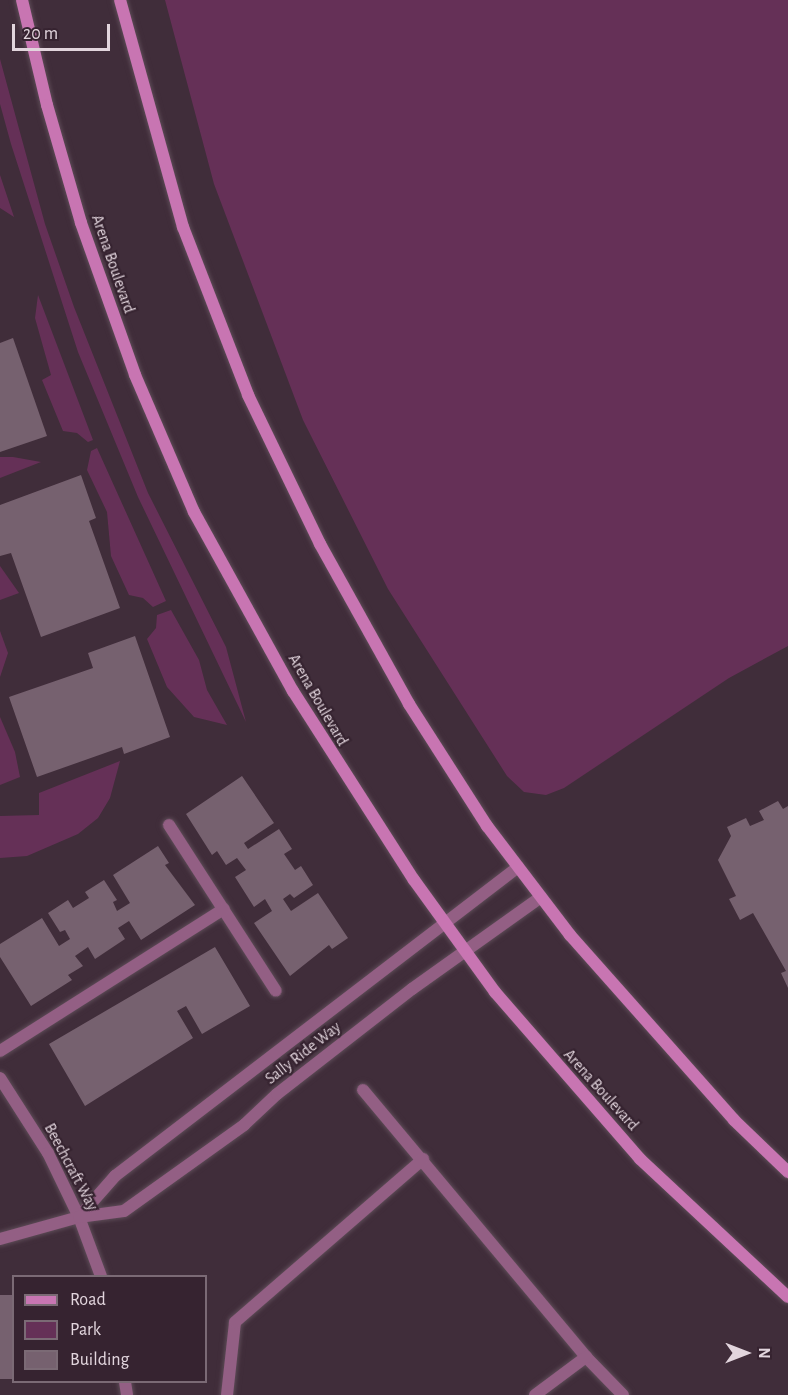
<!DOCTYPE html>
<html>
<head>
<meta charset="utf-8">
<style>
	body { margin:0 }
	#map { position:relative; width:788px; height:1395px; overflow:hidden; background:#402d3a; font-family:"Alegreya Sans",sans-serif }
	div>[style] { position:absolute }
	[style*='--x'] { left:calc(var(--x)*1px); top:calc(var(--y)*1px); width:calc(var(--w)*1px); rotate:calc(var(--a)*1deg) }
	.green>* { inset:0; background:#653057 }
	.building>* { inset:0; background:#76616f }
	.roads { filter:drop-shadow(0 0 2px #5d4b57) drop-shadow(0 0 2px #5d4b57) }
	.service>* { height:12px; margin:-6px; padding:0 6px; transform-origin:6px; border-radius:6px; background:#935f84 }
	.minor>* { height:12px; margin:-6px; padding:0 6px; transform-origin:6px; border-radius:6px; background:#935f84 }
	.secondary>* { height:12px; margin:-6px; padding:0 6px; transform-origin:6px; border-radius:6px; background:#c875b2 }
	span { translate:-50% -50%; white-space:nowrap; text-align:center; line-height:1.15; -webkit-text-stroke:4.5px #362330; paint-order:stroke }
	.street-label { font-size:16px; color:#e2d5dd }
	.legend { position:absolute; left:12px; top:1275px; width:195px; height:108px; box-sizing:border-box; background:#362330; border:2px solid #7b6a75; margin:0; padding:8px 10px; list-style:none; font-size:18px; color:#e2d5dd }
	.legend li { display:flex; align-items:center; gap:12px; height:30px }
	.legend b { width:30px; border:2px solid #7b6a75 }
	.north { position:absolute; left:716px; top:1323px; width:60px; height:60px; -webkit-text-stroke:4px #362330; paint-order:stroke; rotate:90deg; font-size:16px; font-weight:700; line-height:24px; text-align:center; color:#e2d5dd }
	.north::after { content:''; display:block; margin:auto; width:21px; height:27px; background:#e2d5dd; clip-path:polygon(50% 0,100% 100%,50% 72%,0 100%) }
	.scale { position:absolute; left:12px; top:24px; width:98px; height:27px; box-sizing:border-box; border:3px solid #e2d5dd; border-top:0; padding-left:8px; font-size:18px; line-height:21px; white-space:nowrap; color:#e2d5dd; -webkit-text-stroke:4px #362330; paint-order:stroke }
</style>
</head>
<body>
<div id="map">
	<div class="green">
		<div style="clip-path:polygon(165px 0,788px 0,788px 646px,729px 678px,564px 788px,546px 795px,524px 792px,507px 776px,388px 589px,303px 420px,214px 184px)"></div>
		<div style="clip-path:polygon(0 59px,45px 224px,74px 307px,148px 493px,226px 647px,246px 722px,138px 497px,78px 352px,11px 144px,0 104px)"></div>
		<div style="clip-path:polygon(0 175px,14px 217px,0 208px)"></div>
		<div style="clip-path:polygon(38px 295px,93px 440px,88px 442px,77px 433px,63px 431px,42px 380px,51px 375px,35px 318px)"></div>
		<div style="clip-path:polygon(97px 448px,166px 601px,153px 607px,143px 598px,129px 595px,111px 556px,107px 512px,87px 470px,91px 451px)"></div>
		<div style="clip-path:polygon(0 457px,13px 457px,41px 462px,0 478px)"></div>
		<div style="clip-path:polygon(0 566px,19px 593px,0 600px)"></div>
		<div style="clip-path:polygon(171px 610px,199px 660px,207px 690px,227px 725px,194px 717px,167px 687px,147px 639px,156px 628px,157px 615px)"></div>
		<div style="clip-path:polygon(0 631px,8px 653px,0 677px)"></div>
		<div style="clip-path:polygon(0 717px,15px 752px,20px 777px,0 785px)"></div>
		<div style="clip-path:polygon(120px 761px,110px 798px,98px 818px,78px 834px,27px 856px,0 858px,0 816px,39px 815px,39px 793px)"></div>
	</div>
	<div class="building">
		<div style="clip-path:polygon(13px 338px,47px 436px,0 452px,0 343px)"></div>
		<div style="clip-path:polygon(81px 475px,96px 518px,89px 521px,120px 608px,41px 637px,11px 553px,0 556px,0 505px)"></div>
		<div style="clip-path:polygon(135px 636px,170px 737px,124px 754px,122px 747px,37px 777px,9px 697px,93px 668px,88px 653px)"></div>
		<div style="clip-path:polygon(242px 776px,274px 823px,244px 843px,248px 849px,279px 829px,292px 849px,284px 854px,295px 870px,301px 866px,313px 885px,294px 898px,290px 894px,283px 899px,291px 911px,318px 893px,348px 938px,332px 949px,329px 945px,290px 976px,254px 923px,272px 911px,265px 899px,254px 907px,235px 877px,246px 870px,237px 858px,226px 865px,217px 851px,212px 855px,186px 814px)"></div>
		<div style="clip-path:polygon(778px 801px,783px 809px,788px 806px,788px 988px,781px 973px,786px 971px,753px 913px,740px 920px,729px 899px,736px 896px,718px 860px,731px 836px,727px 827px,746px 818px,750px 826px,764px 820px,759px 811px)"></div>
		<div style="clip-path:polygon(158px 846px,169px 863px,165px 865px,195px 905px,141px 940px,129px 921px,118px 928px,125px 939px,95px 959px,88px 947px,75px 956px,83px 966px,68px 975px,72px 980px,31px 1006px,0 957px,0 944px,42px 918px,59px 946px,70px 939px,65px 930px,60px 932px,48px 913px,68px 900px,73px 908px,89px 898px,85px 892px,104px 880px,117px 900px,113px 902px,117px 911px,130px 903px,113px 875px)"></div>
		<div style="clip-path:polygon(215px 947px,250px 1006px,202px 1034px,186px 1006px,177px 1011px,193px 1038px,85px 1106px,49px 1044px)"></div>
		<div style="clip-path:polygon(0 1295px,14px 1295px,14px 1379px,0 1379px)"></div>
	</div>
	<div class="roads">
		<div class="service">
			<div style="--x:169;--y:825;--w:197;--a:57.2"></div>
			<div style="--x:0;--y:1051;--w:265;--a:-32.4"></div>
			<div style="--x:363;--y:1090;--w:348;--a:50.1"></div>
			<div style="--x:586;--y:1357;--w:53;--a:45.8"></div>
			<div style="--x:227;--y:1395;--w:73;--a:-83.7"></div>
			<div style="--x:235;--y:1322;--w:249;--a:-40.9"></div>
			<div style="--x:535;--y:1395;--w:64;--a:-36.7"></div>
		</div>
		<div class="minor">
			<div style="--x:0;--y:1078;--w:89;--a:57.4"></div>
			<div style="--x:48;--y:1153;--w:71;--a:64.2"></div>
			<div style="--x:79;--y:1217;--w:63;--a:69.6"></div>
			<div style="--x:79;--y:1217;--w:55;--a:-48.7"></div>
			<div style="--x:115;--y:1176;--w:508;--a:-37.48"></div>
			<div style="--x:0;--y:1239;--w:82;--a:-15.6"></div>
			<div style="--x:79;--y:1217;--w:45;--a:-7.6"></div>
			<div style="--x:124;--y:1211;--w:148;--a:-35.6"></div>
			<div style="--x:244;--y:1125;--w:45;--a:-43.2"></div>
			<div style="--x:277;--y:1094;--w:171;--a:-37.9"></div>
			<div style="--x:412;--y:989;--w:158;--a:-35.5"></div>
			<div style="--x:125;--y:1382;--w:13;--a:81"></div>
		</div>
		<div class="secondary">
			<div style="--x:22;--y:0;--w:108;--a:76.6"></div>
			<div style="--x:47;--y:105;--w:123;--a:73.9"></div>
			<div style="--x:81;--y:223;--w:161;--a:70.4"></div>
			<div style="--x:135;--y:375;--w:149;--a:66.7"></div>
			<div style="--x:194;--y:512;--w:205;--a:61.1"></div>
			<div style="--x:293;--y:691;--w:224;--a:57.4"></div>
			<div style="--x:414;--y:880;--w:138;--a:54.1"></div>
			<div style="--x:495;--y:992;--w:221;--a:49"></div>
			<div style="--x:640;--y:1159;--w:202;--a:43"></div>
			<div style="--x:120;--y:0;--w:236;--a:74.5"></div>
			<div style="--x:183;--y:227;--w:180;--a:68.8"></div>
			<div style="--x:248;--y:395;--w:165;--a:64.2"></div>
			<div style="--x:320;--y:544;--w:183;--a:60.9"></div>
			<div style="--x:409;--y:704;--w:145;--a:57.4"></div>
			<div style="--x:487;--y:826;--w:137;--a:52.7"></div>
			<div style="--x:570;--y:935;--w:247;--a:48.4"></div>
			<div style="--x:734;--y:1120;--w:75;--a:43.9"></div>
		</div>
	</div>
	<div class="street-label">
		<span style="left:113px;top:264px;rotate:71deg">Arena Boulevard</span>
		<span style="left:318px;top:700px;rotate:60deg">Arena Boulevard</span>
		<span style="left:303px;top:1053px;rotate:-38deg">Sally Ride Way</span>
		<span style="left:601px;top:1090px;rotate:48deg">Arena Boulevard</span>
		<span style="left:71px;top:1167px;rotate:62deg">Beechcraft Way</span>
	</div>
	<ul class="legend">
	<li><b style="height:8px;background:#c875b2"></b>Road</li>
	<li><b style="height:16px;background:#653057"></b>Park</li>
	<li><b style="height:16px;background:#76616f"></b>Building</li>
	</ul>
	<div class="north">N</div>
	<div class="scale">20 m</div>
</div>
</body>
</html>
